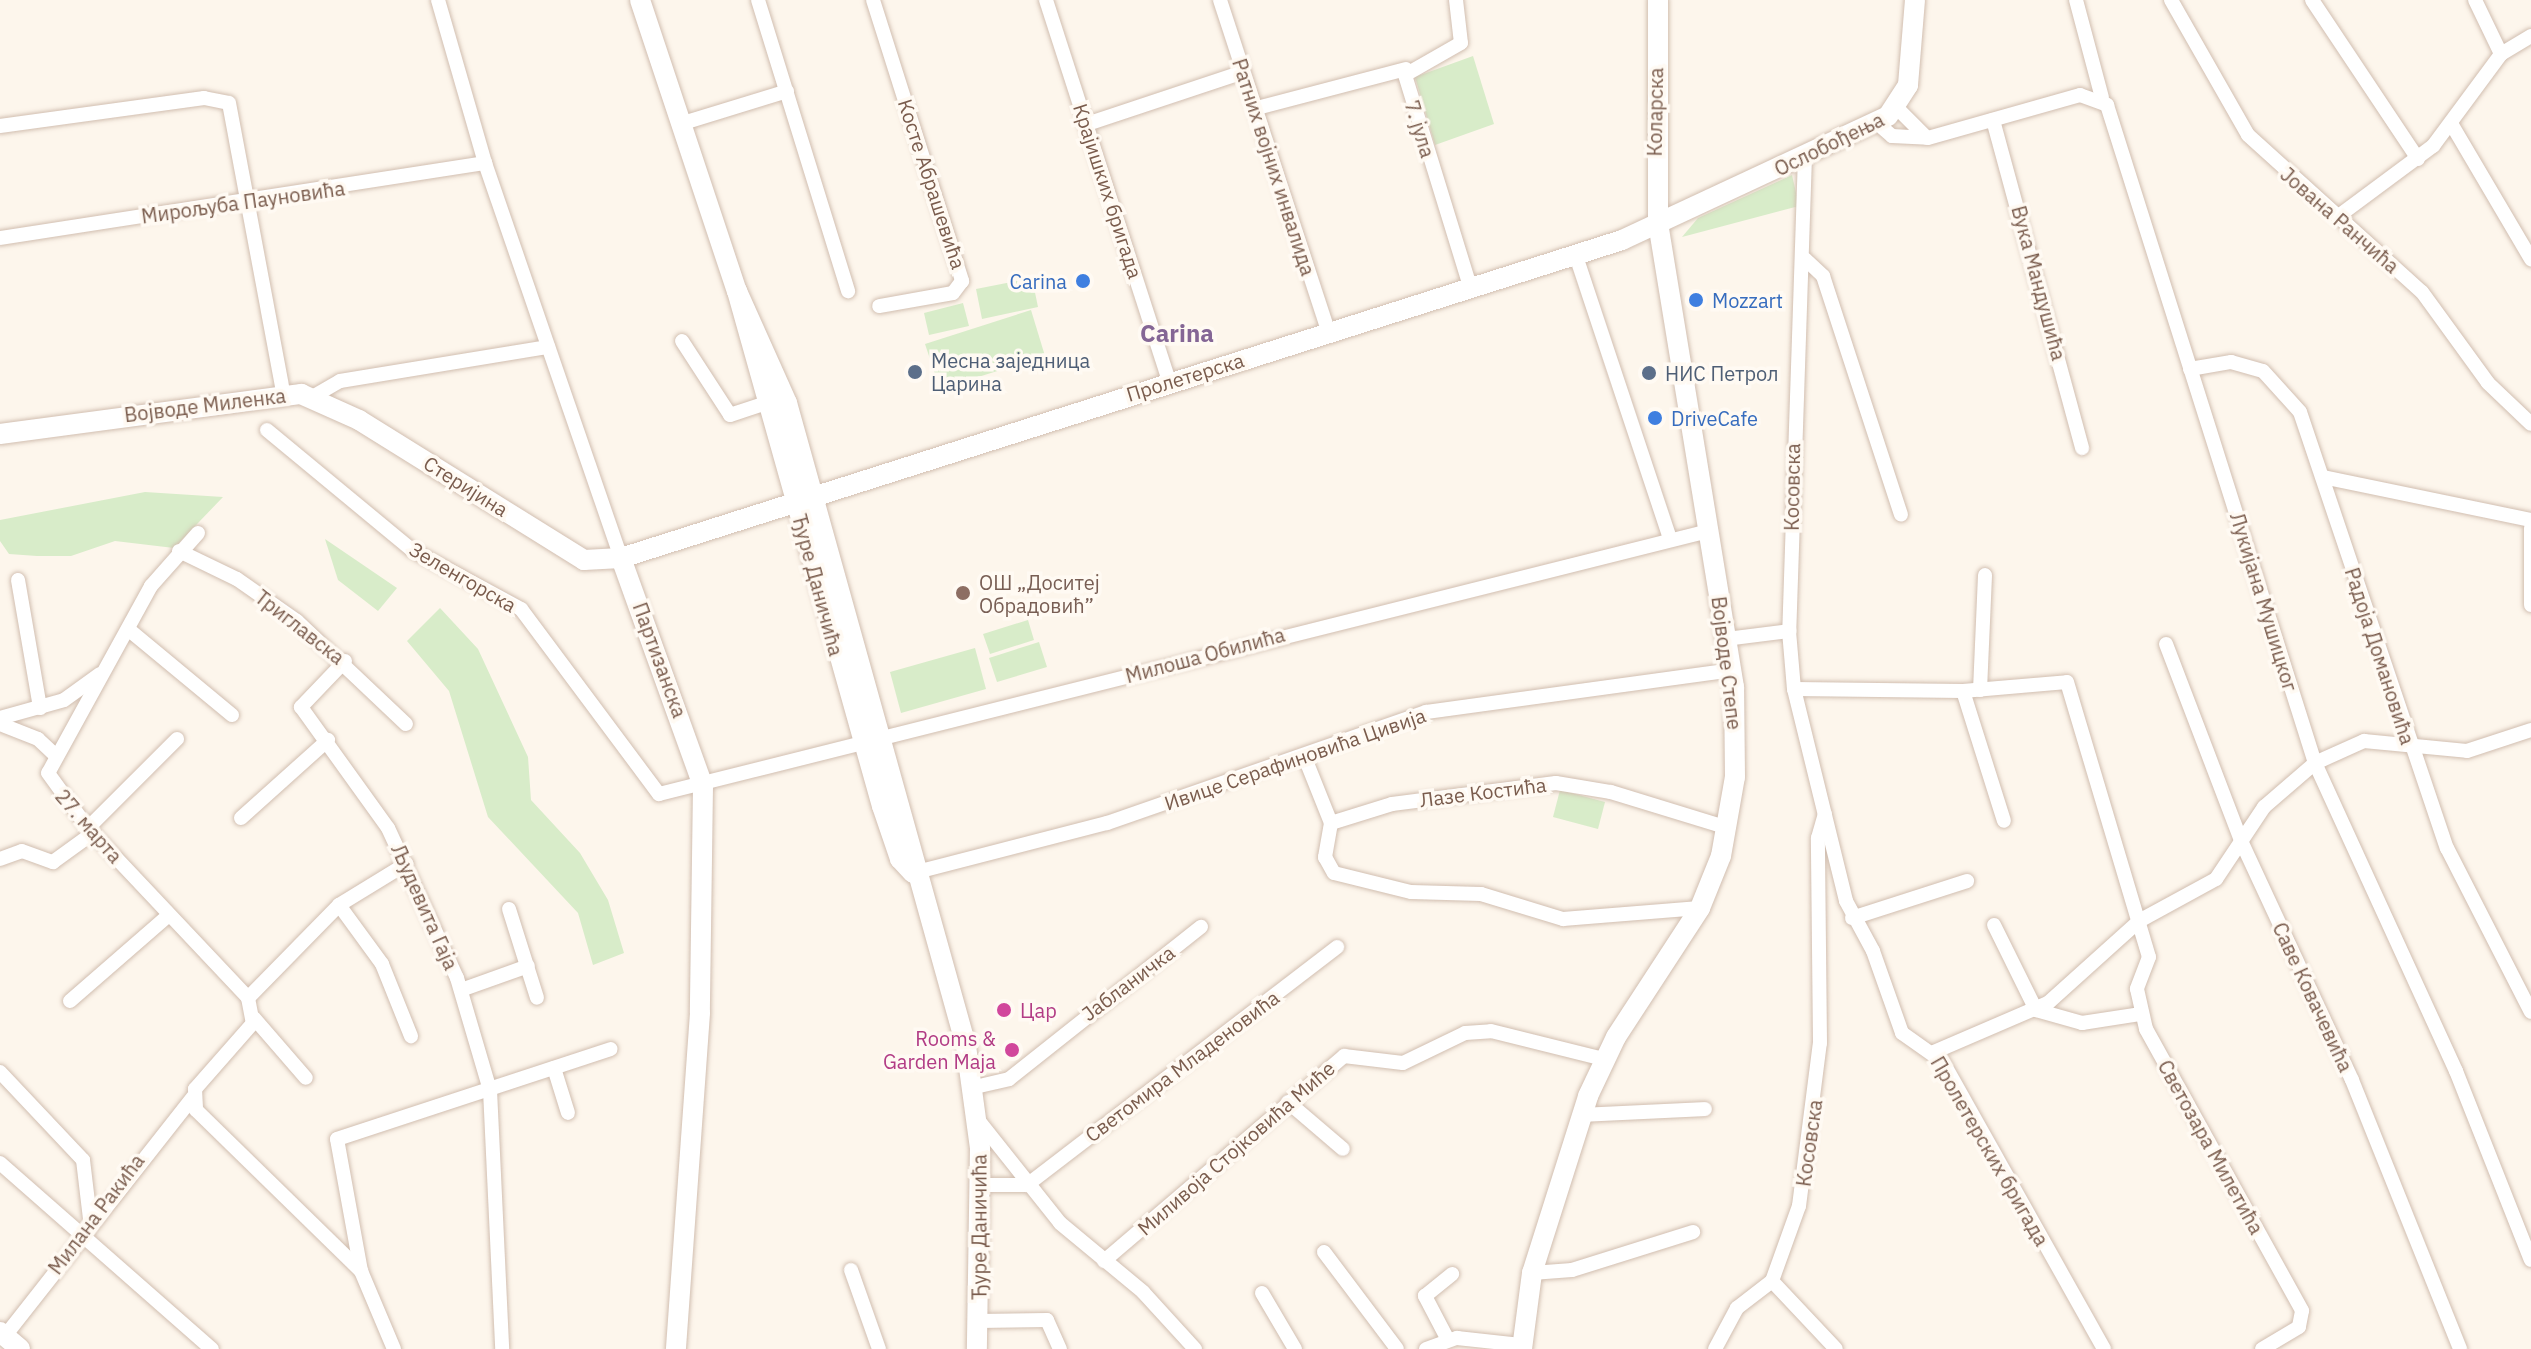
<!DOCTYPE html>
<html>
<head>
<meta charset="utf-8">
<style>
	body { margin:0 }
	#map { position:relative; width:2531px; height:1349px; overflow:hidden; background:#fdf6ec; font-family:"IBM Plex Sans",sans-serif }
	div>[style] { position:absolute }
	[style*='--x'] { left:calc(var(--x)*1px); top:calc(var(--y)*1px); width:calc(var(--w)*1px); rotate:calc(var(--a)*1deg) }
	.green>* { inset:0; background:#d8ecc9 }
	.roads { filter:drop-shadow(0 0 2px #d1beb0) drop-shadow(0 0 2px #d1beb0) }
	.street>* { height:14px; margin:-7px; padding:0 7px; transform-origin:7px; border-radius:7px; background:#fff }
	.secondary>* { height:20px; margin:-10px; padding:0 10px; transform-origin:10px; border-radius:10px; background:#fff }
	.dots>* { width:22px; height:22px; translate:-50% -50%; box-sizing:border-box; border:4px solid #fffaf3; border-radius:50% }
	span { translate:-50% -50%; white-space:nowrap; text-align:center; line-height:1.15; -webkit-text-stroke:7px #fffaf3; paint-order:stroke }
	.street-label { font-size:20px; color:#7a5c4d }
	.shop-label { font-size:20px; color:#366cbe }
	.right { translate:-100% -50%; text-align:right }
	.left { translate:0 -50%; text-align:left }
	.service-label { font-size:20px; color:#4e5e75 }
	.education-label { font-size:20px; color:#785e54 }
	.hotel-label { font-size:20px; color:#b23c85 }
	.quarter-label { font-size:24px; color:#846695; font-weight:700 }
</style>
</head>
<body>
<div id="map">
	<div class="green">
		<div style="clip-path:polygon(1473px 56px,1494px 124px,1435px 145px,1415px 77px)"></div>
		<div style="clip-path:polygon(1792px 175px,1799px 206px,1682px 237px,1698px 218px)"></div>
		<div style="clip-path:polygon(1032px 278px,1038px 307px,982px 319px,976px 289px)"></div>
		<div style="clip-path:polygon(963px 303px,969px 326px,929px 335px,924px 313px)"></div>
		<div style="clip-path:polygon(1031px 310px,1045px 356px,940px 389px,925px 344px)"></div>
		<div style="clip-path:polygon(145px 492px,223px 497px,174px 548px,115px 541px,71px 556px,37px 556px,9px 554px,0 541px,0 520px)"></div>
		<div style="clip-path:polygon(325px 539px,397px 588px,378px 611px,338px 580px)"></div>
		<div style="clip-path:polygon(440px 608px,478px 649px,528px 757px,531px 800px,580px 853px,608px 900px,624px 953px,593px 965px,578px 913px,488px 817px,449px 691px,407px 641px)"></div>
		<div style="clip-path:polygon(1028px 620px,1034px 640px,990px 654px,983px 634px)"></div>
		<div style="clip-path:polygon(1039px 642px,1047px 667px,997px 682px,989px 658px)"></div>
		<div style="clip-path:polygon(975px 648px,986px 689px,901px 713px,890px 672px)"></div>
		<div style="clip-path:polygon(1560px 790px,1605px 802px,1598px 829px,1553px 817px)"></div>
	</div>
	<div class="roads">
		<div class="street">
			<div style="--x:438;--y:0;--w:170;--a:73.9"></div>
			<div style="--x:485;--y:163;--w:418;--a:71"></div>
			<div style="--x:758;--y:0;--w:305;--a:72.8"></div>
			<div style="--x:873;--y:0;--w:295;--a:72.4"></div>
			<div style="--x:962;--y:281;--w:15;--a:127"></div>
			<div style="--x:953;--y:293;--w:75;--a:170"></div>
			<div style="--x:1046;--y:0;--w:400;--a:72.1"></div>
			<div style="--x:1220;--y:0;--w:351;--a:71.9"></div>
			<div style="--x:1456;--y:0;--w:43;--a:83.4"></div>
			<div style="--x:1461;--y:43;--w:64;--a:150.3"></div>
			<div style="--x:1405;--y:75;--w:224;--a:72.9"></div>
			<div style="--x:2076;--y:0;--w:101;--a:75.1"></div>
			<div style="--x:2171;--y:0;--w:155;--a:60.3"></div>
			<div style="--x:2248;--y:135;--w:234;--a:42.1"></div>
			<div style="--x:2422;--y:292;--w:112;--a:54"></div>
			<div style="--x:2488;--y:383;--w:59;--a:43.6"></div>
			<div style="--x:2312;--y:0;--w:191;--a:56.3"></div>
			<div style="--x:2475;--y:0;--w:60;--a:64.3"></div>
			<div style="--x:1257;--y:108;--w:154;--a:-14.7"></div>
			<div style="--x:1897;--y:108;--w:42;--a:45"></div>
			<div style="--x:1993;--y:120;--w:340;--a:74.8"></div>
			<div style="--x:1877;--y:123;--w:20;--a:41"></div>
			<div style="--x:1892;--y:136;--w:36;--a:3"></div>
			<div style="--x:1928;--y:138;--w:158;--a:-15.8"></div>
			<div style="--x:2080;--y:95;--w:29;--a:20"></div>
			<div style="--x:2107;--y:105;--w:690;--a:72.46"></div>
			<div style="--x:2315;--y:763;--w:339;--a:65.4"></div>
			<div style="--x:2456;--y:1071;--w:203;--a:68.4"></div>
			<div style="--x:680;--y:124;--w:112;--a:-17.1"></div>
			<div style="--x:1087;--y:124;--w:164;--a:-18.4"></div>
			<div style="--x:2452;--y:125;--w:156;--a:59.5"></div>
			<div style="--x:0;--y:126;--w:206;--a:-7.8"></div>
			<div style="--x:204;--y:98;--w:25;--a:11"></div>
			<div style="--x:229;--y:103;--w:294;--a:79.4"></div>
			<div style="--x:1805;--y:156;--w:475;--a:91.9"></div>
			<div style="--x:1789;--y:631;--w:58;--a:85.1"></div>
			<div style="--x:1794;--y:689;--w:218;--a:76.2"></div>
			<div style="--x:1846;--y:901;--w:57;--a:61.6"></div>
			<div style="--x:1873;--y:951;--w:87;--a:70.5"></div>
			<div style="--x:1902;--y:1033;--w:50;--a:35.3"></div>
			<div style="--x:1943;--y:1062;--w:329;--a:60.7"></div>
			<div style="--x:2340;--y:215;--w:116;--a:-36.6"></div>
			<div style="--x:2433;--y:146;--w:114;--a:-53.5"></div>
			<div style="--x:2501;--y:54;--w:35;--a:-31"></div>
			<div style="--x:0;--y:238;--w:491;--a:-8.8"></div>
			<div style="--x:1576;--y:256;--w:294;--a:71.6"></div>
			<div style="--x:1805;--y:259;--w:25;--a:43"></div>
			<div style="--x:1823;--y:276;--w:251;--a:71.9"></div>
			<div style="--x:682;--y:341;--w:88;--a:57"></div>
			<div style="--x:730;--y:415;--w:41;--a:-18.4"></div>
			<div style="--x:2190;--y:369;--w:42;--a:-9.7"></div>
			<div style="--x:2231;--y:362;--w:33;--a:16"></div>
			<div style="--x:2263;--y:371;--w:55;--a:47.9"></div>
			<div style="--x:2300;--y:412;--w:460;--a:71.4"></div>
			<div style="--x:2447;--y:848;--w:184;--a:62.9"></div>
			<div style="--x:314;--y:396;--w:30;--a:-30"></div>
			<div style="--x:340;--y:381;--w:211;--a:-9.3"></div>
			<div style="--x:267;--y:430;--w:188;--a:39.6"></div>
			<div style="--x:412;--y:550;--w:124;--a:28.4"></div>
			<div style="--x:521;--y:609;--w:231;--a:53.3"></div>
			<div style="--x:659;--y:794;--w:1081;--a:-14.07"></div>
			<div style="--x:2323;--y:477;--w:212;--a:11.7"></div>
			<div style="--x:2531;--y:528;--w:77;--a:90"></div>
			<div style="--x:198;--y:533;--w:71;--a:131.6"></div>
			<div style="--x:151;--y:586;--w:213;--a:118.8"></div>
			<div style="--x:48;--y:773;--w:68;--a:54"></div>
			<div style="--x:88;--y:828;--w:233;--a:46.7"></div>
			<div style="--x:248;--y:998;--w:25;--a:79"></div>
			<div style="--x:253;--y:1023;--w:88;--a:131.3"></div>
			<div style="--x:195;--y:1089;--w:21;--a:87"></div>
			<div style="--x:196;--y:1110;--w:231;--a:44.3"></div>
			<div style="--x:361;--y:1271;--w:85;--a:67.1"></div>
			<div style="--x:179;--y:551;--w:64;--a:25.8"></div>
			<div style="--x:237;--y:579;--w:73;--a:35"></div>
			<div style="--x:297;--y:621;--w:150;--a:43.4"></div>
			<div style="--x:18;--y:580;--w:130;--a:80.2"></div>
			<div style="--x:128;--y:629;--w:135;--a:39.6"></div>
			<div style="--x:1726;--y:639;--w:64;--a:-7.2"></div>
			<div style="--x:2166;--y:644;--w:213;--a:69.1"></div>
			<div style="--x:2242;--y:843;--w:261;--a:65.1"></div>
			<div style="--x:2352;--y:1080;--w:290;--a:68.1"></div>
			<div style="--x:345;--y:661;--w:64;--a:133.7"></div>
			<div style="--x:301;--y:707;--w:149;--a:54.3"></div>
			<div style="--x:388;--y:828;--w:165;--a:65.3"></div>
			<div style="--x:457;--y:978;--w:117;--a:73.6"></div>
			<div style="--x:490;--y:1090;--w:259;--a:87.3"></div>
			<div style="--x:1794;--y:689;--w:169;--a:0.7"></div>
			<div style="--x:1963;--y:691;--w:104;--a:-4.9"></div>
			<div style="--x:2067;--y:682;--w:287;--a:73.4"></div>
			<div style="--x:2149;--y:957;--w:34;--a:111"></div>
			<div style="--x:2137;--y:989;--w:41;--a:77.3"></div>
			<div style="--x:2146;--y:1029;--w:322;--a:61"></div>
			<div style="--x:2302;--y:1311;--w:16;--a:101"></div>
			<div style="--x:2299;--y:1327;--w:43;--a:149.3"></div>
			<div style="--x:1980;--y:690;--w:115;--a:-87.5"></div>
			<div style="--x:1963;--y:691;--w:136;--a:72.5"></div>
			<div style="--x:0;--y:718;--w:66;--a:-15.7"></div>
			<div style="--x:64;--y:700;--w:44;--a:-35.8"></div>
			<div style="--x:0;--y:724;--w:41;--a:21.5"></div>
			<div style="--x:38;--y:739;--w:25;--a:43"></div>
			<div style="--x:1305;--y:758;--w:70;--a:68.2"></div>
			<div style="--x:1331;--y:823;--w:35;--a:100"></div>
			<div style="--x:1325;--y:857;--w:18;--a:61"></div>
			<div style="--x:1334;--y:873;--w:79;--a:13.9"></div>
			<div style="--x:1411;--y:892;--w:70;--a:1.6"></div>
			<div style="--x:1481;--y:894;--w:86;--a:17"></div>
			<div style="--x:1563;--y:919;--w:137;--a:-4.6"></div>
			<div style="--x:241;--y:818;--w:117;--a:-41.9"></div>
			<div style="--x:1331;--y:823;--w:64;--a:-17.3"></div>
			<div style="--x:1392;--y:804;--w:165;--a:-7.3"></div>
			<div style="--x:1556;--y:783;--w:56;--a:9.3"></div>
			<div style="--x:1611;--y:792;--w:122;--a:17.1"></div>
			<div style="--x:88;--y:828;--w:126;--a:-45"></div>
			<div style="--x:0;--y:859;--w:23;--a:-20"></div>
			<div style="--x:22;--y:851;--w:33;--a:20"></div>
			<div style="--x:53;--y:862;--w:49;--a:-35.9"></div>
			<div style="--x:913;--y:873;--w:200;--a:-14.5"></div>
			<div style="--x:1107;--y:823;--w:338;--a:-19.2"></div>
			<div style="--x:1426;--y:712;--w:308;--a:-7.8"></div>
			<div style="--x:339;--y:905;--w:73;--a:53.9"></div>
			<div style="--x:382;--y:964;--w:78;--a:68.1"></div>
			<div style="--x:509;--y:909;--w:93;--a:72.5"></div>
			<div style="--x:1852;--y:918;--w:121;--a:-17.8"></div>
			<div style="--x:1994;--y:925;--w:95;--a:63.7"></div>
			<div style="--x:2036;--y:1010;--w:48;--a:15.8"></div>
			<div style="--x:2082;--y:1023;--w:60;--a:-8.7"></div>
			<div style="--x:461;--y:990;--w:71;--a:-19.7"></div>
			<div style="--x:248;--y:998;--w:130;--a:-45.6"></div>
			<div style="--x:339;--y:905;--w:79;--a:-31.5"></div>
			<div style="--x:70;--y:1001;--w:131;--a:-41"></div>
			<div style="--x:254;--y:1018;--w:79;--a:49.1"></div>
			<div style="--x:1934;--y:1052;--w:124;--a:-23.3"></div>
			<div style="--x:2048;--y:1003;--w:122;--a:-42"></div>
			<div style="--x:2139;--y:921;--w:88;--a:-28.6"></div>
			<div style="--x:2216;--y:879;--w:87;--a:-56.3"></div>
			<div style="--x:2264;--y:807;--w:67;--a:-40.8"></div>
			<div style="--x:2315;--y:763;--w:54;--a:-24.2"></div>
			<div style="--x:2364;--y:741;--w:103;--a:5.5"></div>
			<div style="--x:2467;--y:751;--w:67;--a:-18.2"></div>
			<div style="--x:554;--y:1068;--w:47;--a:72.7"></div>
			<div style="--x:0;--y:1072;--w:121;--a:46.7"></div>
			<div style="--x:83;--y:1160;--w:59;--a:83.2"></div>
			<div style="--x:975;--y:1087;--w:35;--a:-13"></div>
			<div style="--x:1009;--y:1079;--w:245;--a:-38.4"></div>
			<div style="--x:1288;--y:1102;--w:72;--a:40.5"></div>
			<div style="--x:1582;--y:1115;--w:123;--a:-2.8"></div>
			<div style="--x:979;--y:1121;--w:130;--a:51.5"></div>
			<div style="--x:1060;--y:1223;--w:108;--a:39.7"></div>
			<div style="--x:1143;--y:1292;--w:77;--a:47.6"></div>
			<div style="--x:0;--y:1163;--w:282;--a:41.3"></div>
			<div style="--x:980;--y:1185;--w:46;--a:0"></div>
			<div style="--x:1027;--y:1185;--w:391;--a:-37.5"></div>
			<div style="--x:1324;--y:1252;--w:121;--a:53"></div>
			<div style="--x:1104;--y:1261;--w:316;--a:-40.5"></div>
			<div style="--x:1344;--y:1056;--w:59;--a:6.8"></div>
			<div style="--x:1403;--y:1063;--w:69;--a:-25.8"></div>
			<div style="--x:1465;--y:1033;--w:26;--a:-4"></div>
			<div style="--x:1491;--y:1031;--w:115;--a:14"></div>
			<div style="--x:851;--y:1270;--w:84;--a:70.5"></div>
			<div style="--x:361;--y:1271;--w:134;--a:-100.3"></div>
			<div style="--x:337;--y:1139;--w:288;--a:-18.2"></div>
			<div style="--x:1532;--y:1273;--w:40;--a:-4.3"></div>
			<div style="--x:1572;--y:1270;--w:127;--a:-17.4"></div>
			<div style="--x:1772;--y:1281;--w:93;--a:46.7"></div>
			<div style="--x:1262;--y:1293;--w:65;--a:59.5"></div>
			<div style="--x:979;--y:1321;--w:68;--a:-0.8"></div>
			<div style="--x:1047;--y:1320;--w:32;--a:66"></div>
			<div style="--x:5;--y:1336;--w:304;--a:-51.8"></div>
			<div style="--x:1448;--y:1340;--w:50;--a:-117.6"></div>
			<div style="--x:1425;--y:1296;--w:35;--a:-39"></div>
			<div style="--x:1426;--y:1349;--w:33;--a:-20"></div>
			<div style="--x:1457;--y:1338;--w:64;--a:6.2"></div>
			<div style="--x:1715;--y:1349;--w:47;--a:-61.8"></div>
			<div style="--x:1737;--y:1308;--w:44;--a:-37.6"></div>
			<div style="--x:1772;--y:1281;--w:80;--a:-70.2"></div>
			<div style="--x:1799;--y:1206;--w:164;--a:-82.7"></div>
			<div style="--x:1820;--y:1043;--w:205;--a:-90.6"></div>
			<div style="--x:1818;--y:838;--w:25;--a:-74"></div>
		</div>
		<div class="secondary">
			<div style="--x:640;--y:0;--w:307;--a:71.6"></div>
			<div style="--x:737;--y:291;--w:535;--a:74.28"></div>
			<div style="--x:882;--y:806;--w:56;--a:71.2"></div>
			<div style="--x:900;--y:859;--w:19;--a:47"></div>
			<div style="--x:737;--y:291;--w:123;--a:65.9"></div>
			<div style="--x:787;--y:403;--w:667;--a:74.44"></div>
			<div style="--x:966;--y:1046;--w:103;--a:82.2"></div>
			<div style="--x:980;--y:1148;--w:201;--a:90.9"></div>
			<div style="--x:0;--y:434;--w:304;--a:-7.6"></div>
			<div style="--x:301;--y:394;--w:64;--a:24.1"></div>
			<div style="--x:359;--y:420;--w:265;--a:31.9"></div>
			<div style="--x:584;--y:560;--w:37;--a:-3"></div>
			<div style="--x:621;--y:558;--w:1050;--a:-17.62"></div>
			<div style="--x:1622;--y:240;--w:293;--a:-25"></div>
			<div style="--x:1888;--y:116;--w:37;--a:-57"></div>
			<div style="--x:1908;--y:85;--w:85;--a:-85.3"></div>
			<div style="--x:621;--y:558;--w:242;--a:70.2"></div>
			<div style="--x:703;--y:786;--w:227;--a:90.8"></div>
			<div style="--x:700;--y:1013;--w:337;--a:94.1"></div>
			<div style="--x:0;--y:1332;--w:26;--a:40"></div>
			<div style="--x:1522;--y:1349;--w:77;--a:-82.5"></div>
			<div style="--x:1532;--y:1273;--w:186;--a:-72.4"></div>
			<div style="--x:1588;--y:1096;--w:65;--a:-64.6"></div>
			<div style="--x:1616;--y:1037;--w:154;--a:-56.9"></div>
			<div style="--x:1700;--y:908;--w:56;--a:-68"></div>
			<div style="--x:1721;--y:856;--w:80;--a:-80"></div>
			<div style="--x:1735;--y:777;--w:90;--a:-90.6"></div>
			<div style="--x:1734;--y:687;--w:469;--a:-99.3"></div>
			<div style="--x:1658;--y:224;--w:224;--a:-90"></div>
		</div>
	</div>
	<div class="dots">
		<div style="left:1083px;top:281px;background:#3f7fe0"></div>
		<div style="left:1696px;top:300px;background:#3f7fe0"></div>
		<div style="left:915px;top:372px;background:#5c6f8a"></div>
		<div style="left:1649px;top:373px;background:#5c6f8a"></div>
		<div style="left:1655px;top:418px;background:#3f7fe0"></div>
		<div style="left:963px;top:593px;background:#8d6e63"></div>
		<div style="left:1004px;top:1010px;background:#d1479c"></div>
		<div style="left:1012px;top:1050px;background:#d1479c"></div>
	</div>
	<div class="street-label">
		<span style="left:1655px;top:112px;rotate:-89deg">Коларска</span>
		<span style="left:1420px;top:129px;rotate:73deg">7. јула</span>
		<span style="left:1829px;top:144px;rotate:-26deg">Ослобођења</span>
		<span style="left:1274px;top:167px;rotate:72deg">Ратних војних инвалида</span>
		<span style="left:932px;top:184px;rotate:72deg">Косте Абрашевића</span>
		<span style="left:1108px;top:191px;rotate:72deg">Крајишких бригада</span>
		<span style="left:243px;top:202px;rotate:-8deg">Мирољуба Пауновића</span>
		<span style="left:2340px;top:220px;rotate:41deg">Јована Ранчића</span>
		<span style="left:2039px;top:283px;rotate:75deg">Вука Мандушића</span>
		<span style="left:1185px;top:377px;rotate:-17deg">Пролетерска</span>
		<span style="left:205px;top:405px;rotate:-7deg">Војводе Миленка</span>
		<span style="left:466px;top:486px;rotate:32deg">Стеријина</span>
		<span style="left:1792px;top:487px;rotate:-89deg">Косовска</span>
		<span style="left:463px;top:577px;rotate:30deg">Зеленгорска</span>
		<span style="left:818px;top:585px;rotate:75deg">Ђуре Даничића</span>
		<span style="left:2264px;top:602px;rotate:73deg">Лукијана Мушицког</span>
		<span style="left:300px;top:627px;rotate:38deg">Триглавска</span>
		<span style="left:1205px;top:655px;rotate:-15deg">Милоша Обилића</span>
		<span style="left:2380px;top:656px;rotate:72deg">Радоја Домановића</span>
		<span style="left:660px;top:660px;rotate:70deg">Партизанска</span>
		<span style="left:1727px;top:663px;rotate:83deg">Војводе Степе</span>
		<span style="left:1295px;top:759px;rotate:-19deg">Ивице Серафиновића Цивија</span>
		<span style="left:1483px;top:792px;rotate:-7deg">Лазе Костића</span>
		<span style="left:89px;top:826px;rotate:49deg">27. марта</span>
		<span style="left:425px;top:907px;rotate:66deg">Људевита Гаја</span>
		<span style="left:1128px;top:983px;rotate:-37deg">Јабланичка</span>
		<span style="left:2313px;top:997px;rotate:65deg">Саве Ковачевића</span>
		<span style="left:1182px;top:1066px;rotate:-37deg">Светомира Младеновића</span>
		<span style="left:1809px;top:1143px;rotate:-82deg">Косовска</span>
		<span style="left:2211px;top:1147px;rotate:61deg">Светозара Милетића</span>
		<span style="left:1236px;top:1148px;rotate:-41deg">Миливоја Стојковића Миће</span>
		<span style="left:1990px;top:1151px;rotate:60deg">Пролетерских бригада</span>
		<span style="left:96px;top:1214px;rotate:-53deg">Милана Ракића</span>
		<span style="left:979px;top:1227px;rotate:-90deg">Ђуре Даничића</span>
	</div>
	<div class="shop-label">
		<span class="right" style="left:1067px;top:281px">Carina</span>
		<span class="left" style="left:1712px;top:300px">Mozzart</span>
		<span class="left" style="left:1671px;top:418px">DriveCafe</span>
	</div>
	<div class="service-label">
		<span class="left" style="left:931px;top:372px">Месна заједница<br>Царина</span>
		<span class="left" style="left:1665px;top:373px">НИС Петрол</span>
	</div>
	<div class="education-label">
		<span class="left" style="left:979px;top:594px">ОШ „Доситеј<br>Обрадовић”</span>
	</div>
	<div class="hotel-label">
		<span class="left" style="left:1020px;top:1010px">Цар</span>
		<span class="right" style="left:996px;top:1050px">Rooms &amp;<br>Garden Maja</span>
	</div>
	<div class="quarter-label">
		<span style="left:1177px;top:334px">Carina</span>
	</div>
</div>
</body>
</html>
